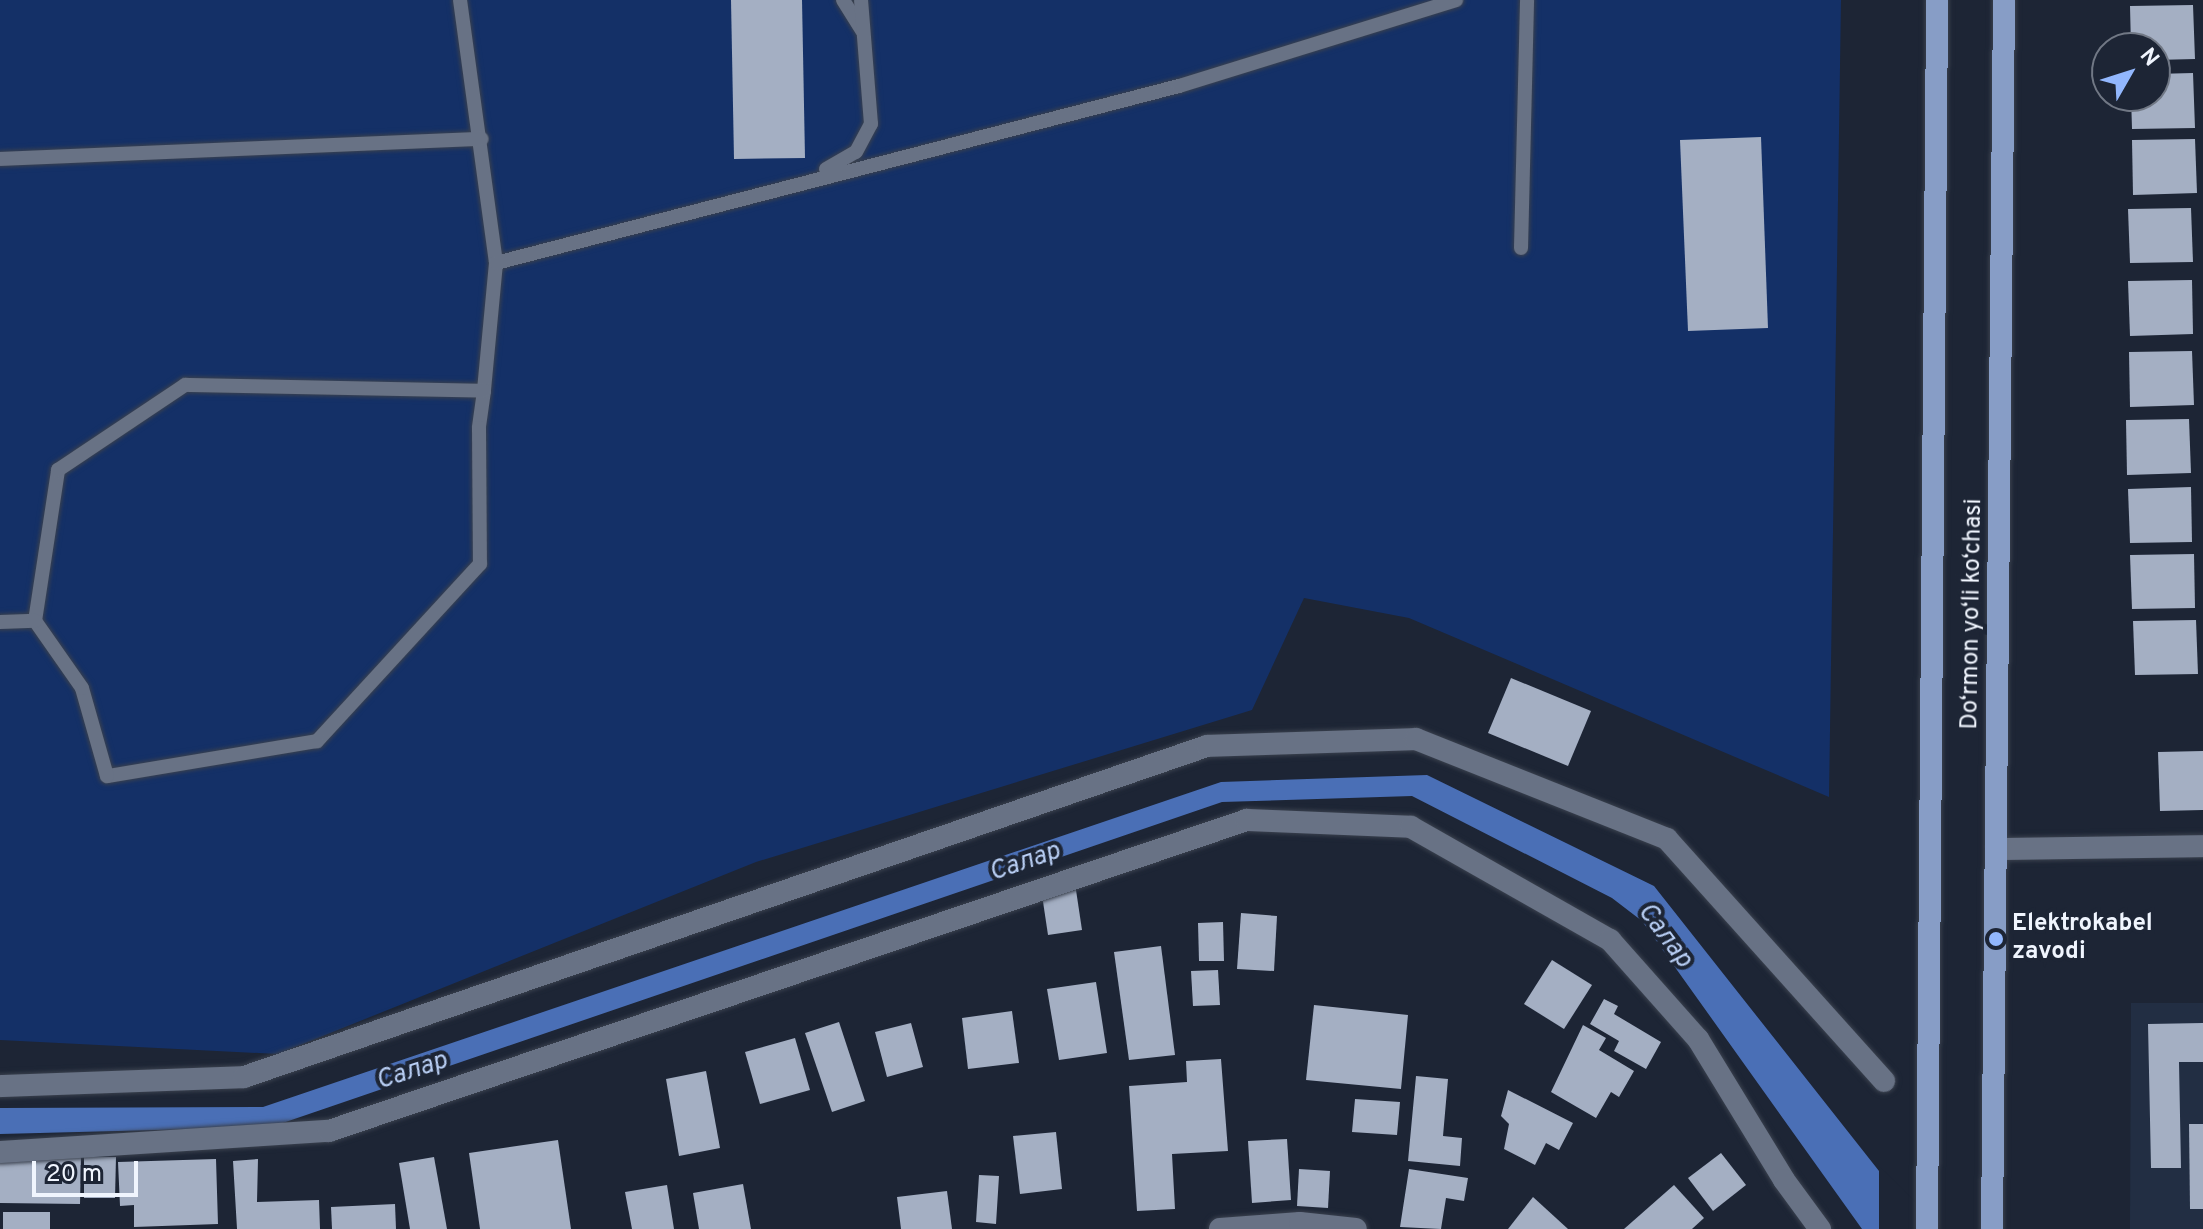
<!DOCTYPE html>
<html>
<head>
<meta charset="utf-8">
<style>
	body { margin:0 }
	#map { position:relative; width:2203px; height:1229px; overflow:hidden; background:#1d2535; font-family:Overpass,sans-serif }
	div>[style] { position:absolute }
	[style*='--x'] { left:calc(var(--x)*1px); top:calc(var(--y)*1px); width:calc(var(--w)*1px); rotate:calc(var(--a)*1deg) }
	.built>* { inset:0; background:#222e43 }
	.green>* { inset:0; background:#143067 }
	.water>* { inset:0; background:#4a6fb6 }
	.pier>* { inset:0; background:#1d2535 }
	.building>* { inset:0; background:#a4afc3 }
	.roads { filter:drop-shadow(0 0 2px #3a414e) drop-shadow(0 0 2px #3a414e) }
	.service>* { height:14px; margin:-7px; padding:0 7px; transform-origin:7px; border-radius:7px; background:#687285 }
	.pedestrian>* { height:22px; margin:-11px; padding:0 11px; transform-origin:11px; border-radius:11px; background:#687285 }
	.minor>* { height:22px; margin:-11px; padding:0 11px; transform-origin:11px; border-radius:11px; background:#687285 }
	.primary>* { height:22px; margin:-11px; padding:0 11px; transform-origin:11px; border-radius:11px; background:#879dc6 }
	.dots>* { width:22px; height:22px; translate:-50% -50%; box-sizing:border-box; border:4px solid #1d2535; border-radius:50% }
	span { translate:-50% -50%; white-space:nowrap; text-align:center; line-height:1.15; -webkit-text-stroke:8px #1d2535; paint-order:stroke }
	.street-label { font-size:24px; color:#f0f5fe }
	.poi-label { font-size:24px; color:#f0f5fe; font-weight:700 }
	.left { translate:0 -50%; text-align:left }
	.water-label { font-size:26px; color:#b9cff5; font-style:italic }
	.north { position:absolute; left:2091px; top:32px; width:80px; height:80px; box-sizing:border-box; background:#1d2535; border:2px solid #717885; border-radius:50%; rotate:51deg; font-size:22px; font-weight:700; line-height:32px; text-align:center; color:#f0f5fe }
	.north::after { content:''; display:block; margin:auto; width:28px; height:36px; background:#92b7fd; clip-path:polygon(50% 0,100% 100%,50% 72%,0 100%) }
	.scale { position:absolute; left:32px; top:1161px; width:106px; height:36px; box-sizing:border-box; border:4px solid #f0f5fe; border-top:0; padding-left:10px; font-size:24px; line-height:28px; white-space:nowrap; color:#f0f5fe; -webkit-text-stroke:6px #1d2535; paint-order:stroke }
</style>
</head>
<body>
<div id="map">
	<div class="built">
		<div style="clip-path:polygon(2131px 1003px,2203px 1003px,2203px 1229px,2130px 1229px)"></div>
	</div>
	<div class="green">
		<div style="clip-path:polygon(0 0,1841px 0,1829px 797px,1409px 618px,1304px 598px,1252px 710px,756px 862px,278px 1054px,0 1040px)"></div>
	</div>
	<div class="water">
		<div style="clip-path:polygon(1427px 775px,1654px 886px,1879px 1171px,1937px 1229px,1862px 1229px,1642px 921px,1612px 898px,1412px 796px,1222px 802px,271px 1127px,0 1134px,0 1108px,263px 1107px,1221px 782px)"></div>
	</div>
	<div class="pier">
		<div style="clip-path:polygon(1879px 1166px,1940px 1226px,1941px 1229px,1879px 1229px)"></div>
	</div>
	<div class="building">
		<div style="clip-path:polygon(731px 0,802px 0,805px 158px,734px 159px)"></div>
		<div style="clip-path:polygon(2193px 5px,2195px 59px,2155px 60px,2155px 48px,2131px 48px,2130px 6px)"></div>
		<div style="clip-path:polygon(2193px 73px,2195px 128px,2132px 129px,2131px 96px,2155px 96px,2155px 74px)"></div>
		<div style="clip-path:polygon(1761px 137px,1768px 328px,1688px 331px,1680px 140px)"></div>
		<div style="clip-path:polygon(2195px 139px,2197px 193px,2133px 195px,2132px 140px)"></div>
		<div style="clip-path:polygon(2191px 208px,2193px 262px,2130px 263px,2128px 209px)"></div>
		<div style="clip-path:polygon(2192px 280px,2193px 334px,2130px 336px,2128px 281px)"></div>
		<div style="clip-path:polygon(2192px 351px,2194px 405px,2130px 407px,2129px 352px)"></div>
		<div style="clip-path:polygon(2189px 419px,2191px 473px,2127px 475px,2126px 420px)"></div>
		<div style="clip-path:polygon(2191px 487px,2192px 542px,2130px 543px,2128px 489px)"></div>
		<div style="clip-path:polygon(2194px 554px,2195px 608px,2132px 609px,2130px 555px)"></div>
		<div style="clip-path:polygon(2196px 620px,2198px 674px,2135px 675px,2133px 621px)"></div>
		<div style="clip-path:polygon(1511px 678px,1591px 711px,1568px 766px,1488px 733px)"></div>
		<div style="clip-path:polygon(2203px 751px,2203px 810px,2160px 811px,2158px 752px)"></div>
		<div style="clip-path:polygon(1076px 890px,1082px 930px,1048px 935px,1042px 895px)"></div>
		<div style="clip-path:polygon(1241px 913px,1277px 916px,1274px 971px,1237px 969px)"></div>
		<div style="clip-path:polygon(1223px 922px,1224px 961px,1199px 961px,1198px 923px)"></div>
		<div style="clip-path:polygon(1161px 946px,1175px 1055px,1129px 1060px,1114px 952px)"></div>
		<div style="clip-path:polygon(1552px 960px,1592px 985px,1564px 1029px,1524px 1004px)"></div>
		<div style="clip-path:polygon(1218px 970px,1220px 1005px,1193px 1006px,1191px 971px)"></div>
		<div style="clip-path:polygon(1096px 982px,1107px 1053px,1059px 1060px,1047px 989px)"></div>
		<div style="clip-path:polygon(1604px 999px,1618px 1006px,1614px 1014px,1661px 1042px,1646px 1069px,1614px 1051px,1619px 1041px,1590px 1024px)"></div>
		<div style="clip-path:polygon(1314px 1005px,1408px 1015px,1401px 1089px,1306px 1080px)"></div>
		<div style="clip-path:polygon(1012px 1011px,1019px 1063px,968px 1069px,962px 1018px)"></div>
		<div style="clip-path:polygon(839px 1022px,865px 1101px,832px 1112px,805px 1033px)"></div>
		<div style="clip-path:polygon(911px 1023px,923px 1067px,887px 1077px,875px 1032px)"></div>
		<div style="clip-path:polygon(2203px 1023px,2203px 1062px,2179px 1062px,2181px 1168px,2151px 1168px,2148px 1024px)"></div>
		<div style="clip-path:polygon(1583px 1025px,1606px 1038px,1599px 1050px,1634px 1071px,1619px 1097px,1611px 1092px,1596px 1118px,1551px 1092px)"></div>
		<div style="clip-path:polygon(795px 1038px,810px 1090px,760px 1104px,745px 1052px)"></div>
		<div style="clip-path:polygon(1221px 1059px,1228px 1151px,1172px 1154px,1175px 1209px,1137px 1211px,1129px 1086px,1187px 1082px,1186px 1061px)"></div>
		<div style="clip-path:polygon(706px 1071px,720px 1148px,679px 1156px,666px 1079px)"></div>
		<div style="clip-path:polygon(1416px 1076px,1448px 1079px,1443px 1136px,1462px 1138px,1460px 1166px,1408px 1161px)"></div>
		<div style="clip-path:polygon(1508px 1090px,1573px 1123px,1559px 1150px,1546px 1143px,1535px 1165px,1504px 1149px,1509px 1124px,1501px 1116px)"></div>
		<div style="clip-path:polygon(1355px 1099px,1400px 1102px,1397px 1135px,1352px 1132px)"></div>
		<div style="clip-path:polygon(2189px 1124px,2203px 1124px,2203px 1209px,2190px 1209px)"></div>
		<div style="clip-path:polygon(1056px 1132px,1062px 1189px,1020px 1194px,1013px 1136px)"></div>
		<div style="clip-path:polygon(1287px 1139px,1291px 1200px,1252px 1203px,1248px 1141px)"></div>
		<div style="clip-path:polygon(558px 1140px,571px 1229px,480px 1229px,469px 1153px)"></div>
		<div style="clip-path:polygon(1721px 1153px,1746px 1185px,1713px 1211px,1688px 1178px)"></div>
		<div style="clip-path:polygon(0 1154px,81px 1155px,80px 1204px,0 1203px)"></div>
		<div style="clip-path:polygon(84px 1157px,116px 1157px,115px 1198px,84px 1198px)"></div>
		<div style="clip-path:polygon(434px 1157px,447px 1229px,410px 1229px,399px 1163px)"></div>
		<div style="clip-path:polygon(216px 1159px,218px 1224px,134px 1227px,134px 1205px,120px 1206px,118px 1162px)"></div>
		<div style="clip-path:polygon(258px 1159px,257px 1202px,319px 1200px,320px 1229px,237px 1229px,233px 1161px)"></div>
		<div style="clip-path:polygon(1299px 1169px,1330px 1171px,1328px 1208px,1297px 1206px)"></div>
		<div style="clip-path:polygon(1409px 1169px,1468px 1178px,1464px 1201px,1446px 1198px,1441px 1229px,1400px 1227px)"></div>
		<div style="clip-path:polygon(979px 1175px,999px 1176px,996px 1224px,976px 1222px)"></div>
		<div style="clip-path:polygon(743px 1184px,751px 1229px,699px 1229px,693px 1193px)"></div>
		<div style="clip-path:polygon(667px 1185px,674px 1229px,632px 1229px,625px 1192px)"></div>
		<div style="clip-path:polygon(1674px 1185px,1704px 1218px,1692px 1229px,1624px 1229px)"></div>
		<div style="clip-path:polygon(947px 1191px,952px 1229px,901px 1229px,897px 1197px)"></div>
		<div style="clip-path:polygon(1533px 1197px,1568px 1229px,1508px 1229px)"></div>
		<div style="clip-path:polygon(395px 1204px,396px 1229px,332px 1229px,331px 1207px)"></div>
		<div style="clip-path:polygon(3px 1212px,50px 1212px,50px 1229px,3px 1229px)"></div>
	</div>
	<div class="roads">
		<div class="service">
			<div style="--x:460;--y:0;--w:265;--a:82.2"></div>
			<div style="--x:496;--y:263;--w:129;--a:95.4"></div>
			<div style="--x:484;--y:391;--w:37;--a:98"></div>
			<div style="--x:479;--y:428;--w:136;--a:89.6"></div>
			<div style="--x:480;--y:564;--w:241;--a:132.6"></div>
			<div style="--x:317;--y:741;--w:213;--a:170.5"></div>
			<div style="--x:107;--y:776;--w:91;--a:-105.9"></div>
			<div style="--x:82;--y:688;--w:82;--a:-125"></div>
			<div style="--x:35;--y:621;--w:153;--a:-81.3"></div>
			<div style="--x:58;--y:470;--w:153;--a:-33.8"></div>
			<div style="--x:185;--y:385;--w:299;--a:1.1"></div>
			<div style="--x:843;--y:0;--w:36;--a:58"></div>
			<div style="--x:0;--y:159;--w:482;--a:-2.4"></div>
			<div style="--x:826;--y:169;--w:34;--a:-30"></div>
			<div style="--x:856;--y:152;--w:32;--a:-62"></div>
			<div style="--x:871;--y:124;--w:124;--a:-94.6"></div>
			<div style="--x:1521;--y:248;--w:248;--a:-88.6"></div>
			<div style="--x:496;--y:263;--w:706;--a:-14.53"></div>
			<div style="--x:1179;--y:86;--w:290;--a:-17.2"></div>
			<div style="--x:0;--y:622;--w:35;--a:-2"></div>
		</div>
		<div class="pedestrian">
			<div style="--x:0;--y:1086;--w:244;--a:-2.1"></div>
			<div style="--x:244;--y:1077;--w:1018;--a:-18.97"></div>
			<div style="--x:1207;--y:746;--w:209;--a:-1.9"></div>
			<div style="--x:1416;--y:739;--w:270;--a:21.7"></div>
			<div style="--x:1667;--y:839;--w:325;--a:48.1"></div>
		</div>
		<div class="minor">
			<div style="--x:1996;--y:849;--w:207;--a:-0.8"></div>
			<div style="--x:0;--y:1152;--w:330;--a:-3.7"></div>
			<div style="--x:329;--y:1131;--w:969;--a:-18.72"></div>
			<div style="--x:1247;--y:820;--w:164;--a:2.4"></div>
			<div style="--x:1411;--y:827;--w:229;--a:29.6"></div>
			<div style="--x:1610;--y:940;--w:132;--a:48.4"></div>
			<div style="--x:1698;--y:1039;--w:165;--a:58.6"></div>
			<div style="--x:1784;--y:1180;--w:61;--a:53.7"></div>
			<div style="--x:1220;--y:1229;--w:80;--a:-4.3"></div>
			<div style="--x:1300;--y:1223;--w:56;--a:6.1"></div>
		</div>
		<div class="primary">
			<div style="--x:1927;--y:1229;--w:1229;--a:-89.53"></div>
			<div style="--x:1992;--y:1229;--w:1229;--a:-89.44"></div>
		</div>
	</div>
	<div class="dots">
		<div style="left:1996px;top:939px;background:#92b7fd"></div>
	</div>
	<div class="street-label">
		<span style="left:1973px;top:614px;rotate:-89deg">Do‘rmon yo‘li ko‘chasi</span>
	</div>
	<div class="poi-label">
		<span class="left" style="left:2012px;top:939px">Elektrokabel<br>zavodi</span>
	</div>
	<div class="water-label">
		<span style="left:1025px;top:863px;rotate:-19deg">Салар</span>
		<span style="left:1664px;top:936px;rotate:53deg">Салар</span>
		<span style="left:412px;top:1072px;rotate:-18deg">Салар</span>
	</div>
	<div class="north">N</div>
	<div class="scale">20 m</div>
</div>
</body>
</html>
